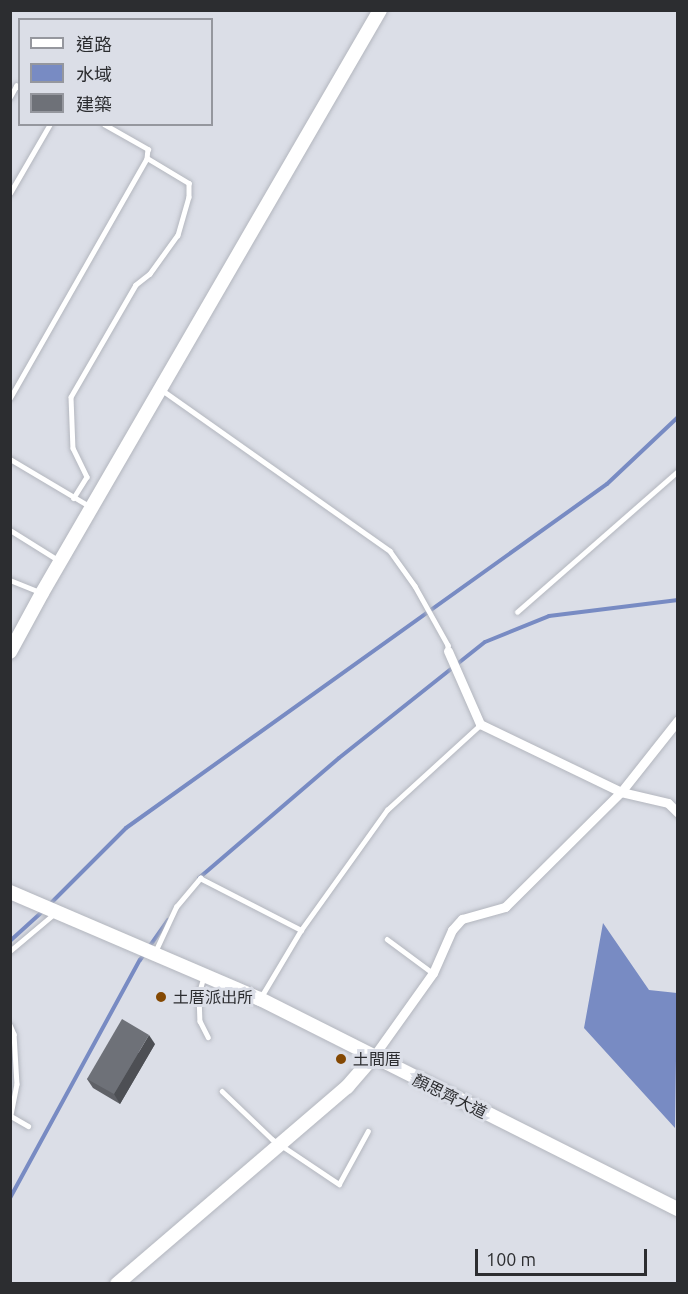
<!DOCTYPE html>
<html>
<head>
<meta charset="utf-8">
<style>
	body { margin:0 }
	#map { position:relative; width:688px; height:1294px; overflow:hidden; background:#dbdee7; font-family:Ubuntu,"Noto Sans TC",sans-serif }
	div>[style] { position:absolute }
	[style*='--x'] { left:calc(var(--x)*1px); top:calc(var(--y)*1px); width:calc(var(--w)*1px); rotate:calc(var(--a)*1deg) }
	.water>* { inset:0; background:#788bc3 }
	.stream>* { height:4px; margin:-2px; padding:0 2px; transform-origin:2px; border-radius:2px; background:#788bc3 }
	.roads { filter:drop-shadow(0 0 2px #b3b6be) drop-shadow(0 0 2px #b3b6be) }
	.lane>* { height:4.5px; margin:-2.25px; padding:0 2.25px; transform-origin:2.25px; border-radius:2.25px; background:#fff }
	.street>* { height:9px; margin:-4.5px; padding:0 4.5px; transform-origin:4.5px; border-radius:4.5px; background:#fff }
	.secondary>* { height:14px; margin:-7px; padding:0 7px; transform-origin:7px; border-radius:7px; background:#fff }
	.wall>* { inset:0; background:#5f6167 }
	.shaded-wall>* { inset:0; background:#4d4f54 }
	.building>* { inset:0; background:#6e7178 }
	.dots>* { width:16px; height:16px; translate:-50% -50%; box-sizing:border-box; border:3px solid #dbdee7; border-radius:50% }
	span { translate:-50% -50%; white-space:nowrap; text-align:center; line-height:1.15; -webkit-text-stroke:6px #dbdee7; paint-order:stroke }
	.poi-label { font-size:16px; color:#2c2d30 }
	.left { translate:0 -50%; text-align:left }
	.street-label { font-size:16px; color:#2c2d30 }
	.frame { position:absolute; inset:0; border:12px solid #2c2d30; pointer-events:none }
	.legend { position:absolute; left:18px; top:18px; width:195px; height:108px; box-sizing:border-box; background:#dbdee7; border:2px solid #95979e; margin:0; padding:8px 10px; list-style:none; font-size:18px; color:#2c2d30 }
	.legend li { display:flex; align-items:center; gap:12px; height:30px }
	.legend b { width:30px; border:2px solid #95979e }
	.scale { position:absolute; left:475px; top:1249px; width:172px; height:27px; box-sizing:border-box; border:3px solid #2c2d30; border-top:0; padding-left:8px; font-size:18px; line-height:21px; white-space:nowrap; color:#2c2d30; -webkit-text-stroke:4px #dbdee7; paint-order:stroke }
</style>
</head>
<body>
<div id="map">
	<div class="water">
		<div style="clip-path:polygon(603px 923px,649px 990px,677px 993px,675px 1128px,584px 1028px)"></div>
	</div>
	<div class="stream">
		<div style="--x:199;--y:878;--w:184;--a:-40.6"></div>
		<div style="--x:339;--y:758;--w:186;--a:-38.5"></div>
		<div style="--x:485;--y:642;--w:69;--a:-22.1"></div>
		<div style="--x:549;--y:616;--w:130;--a:-7.1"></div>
		<div style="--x:48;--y:906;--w:110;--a:-45"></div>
		<div style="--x:126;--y:828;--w:591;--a:-35.57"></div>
		<div style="--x:607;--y:484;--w:98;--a:-43.3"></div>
		<div style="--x:10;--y:941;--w:45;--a:-42.3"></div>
		<div style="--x:10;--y:1198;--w:271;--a:-61.4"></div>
		<div style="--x:140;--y:960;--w:49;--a:-55"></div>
	</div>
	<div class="roads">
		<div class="lane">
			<div style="--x:10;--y:97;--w:13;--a:-61"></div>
			<div style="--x:16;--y:86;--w:4;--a:27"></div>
			<div style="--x:104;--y:124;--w:51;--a:29.6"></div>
			<div style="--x:148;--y:149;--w:9;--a:96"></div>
			<div style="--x:10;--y:193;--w:80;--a:-59.9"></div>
			<div style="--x:162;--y:390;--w:279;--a:35.2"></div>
			<div style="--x:390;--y:551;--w:43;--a:54.5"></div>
			<div style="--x:415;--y:586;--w:68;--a:60.8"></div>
			<div style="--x:448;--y:645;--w:6;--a:90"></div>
			<div style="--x:10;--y:398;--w:276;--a:-60.3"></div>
			<div style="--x:147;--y:158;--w:49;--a:30.8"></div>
			<div style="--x:189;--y:183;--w:14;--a:90"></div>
			<div style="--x:189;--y:197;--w:40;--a:106"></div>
			<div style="--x:178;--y:235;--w:48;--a:125.7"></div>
			<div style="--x:150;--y:274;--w:18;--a:142"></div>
			<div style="--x:136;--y:285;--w:129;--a:120.1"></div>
			<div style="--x:71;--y:397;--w:51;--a:87.8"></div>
			<div style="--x:73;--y:448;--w:32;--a:64"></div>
			<div style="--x:87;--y:477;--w:25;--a:122"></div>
			<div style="--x:10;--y:459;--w:92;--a:30.7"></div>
			<div style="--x:10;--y:530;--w:57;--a:32"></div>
			<div style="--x:10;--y:580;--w:31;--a:22"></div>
			<div style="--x:517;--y:612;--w:214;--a:-41.2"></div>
			<div style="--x:387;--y:939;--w:57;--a:36.5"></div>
			<div style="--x:10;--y:951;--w:57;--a:-40.1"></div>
			<div style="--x:155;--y:952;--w:50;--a:-65"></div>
			<div style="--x:176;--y:907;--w:38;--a:-50"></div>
			<div style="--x:200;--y:878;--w:114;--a:27.2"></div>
			<div style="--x:204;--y:977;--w:19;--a:106"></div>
			<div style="--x:199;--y:995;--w:26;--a:88"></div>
			<div style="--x:200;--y:1021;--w:18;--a:63"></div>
			<div style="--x:261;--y:997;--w:78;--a:-59.2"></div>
			<div style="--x:301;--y:930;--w:148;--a:-54.4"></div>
			<div style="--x:387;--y:810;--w:126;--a:-42.4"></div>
			<div style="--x:10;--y:1025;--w:10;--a:66"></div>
			<div style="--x:14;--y:1034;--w:50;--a:86.6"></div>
			<div style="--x:17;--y:1084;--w:33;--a:101"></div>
			<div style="--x:11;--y:1116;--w:20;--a:30"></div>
			<div style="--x:222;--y:1091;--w:69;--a:43.8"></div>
			<div style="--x:272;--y:1139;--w:81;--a:33.9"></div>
			<div style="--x:339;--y:1184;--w:60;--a:-61.3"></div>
		</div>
		<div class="street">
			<div style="--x:448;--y:651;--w:80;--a:66.3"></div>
			<div style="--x:480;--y:724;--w:157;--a:25.7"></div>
			<div style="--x:621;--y:792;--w:48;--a:13.2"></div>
			<div style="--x:668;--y:803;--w:14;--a:45"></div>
			<div style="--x:373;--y:1057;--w:103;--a:-54.5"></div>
			<div style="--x:433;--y:973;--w:47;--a:-66.2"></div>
			<div style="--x:452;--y:930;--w:15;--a:-48"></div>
			<div style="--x:462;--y:919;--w:45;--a:-15.6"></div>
			<div style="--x:505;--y:907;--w:163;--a:-44.8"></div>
			<div style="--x:621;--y:792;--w:92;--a:-51.6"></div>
		</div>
		<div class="secondary">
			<div style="--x:10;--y:652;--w:67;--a:-61.5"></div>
			<div style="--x:42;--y:593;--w:674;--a:-59.9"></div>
			<div style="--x:10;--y:892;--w:272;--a:23.2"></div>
			<div style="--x:260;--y:999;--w:468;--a:26.7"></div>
			<div style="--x:117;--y:1284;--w:303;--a:-40.6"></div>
			<div style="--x:347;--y:1087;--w:40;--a:-49"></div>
		</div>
	</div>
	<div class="wall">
		<div style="clip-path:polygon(155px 1044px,120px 1104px,93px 1088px,87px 1079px)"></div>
	</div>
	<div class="shaded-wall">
		<div style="clip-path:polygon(149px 1035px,155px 1044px,120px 1104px,114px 1094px)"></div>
	</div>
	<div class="building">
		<div style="clip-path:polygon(122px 1019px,149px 1035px,114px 1094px,87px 1079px)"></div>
	</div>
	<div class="dots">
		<div style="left:161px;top:997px;background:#844802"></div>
		<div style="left:341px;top:1059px;background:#844802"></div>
	</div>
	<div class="poi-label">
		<span class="left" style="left:173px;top:997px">土厝派出所</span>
		<span class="left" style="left:353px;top:1059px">土間厝</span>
	</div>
	<div class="street-label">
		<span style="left:450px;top:1096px;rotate:26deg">顏思齊大道</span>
	</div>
	<div class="frame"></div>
	<ul class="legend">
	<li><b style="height:8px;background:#fff"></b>道路</li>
	<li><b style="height:16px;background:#788bc3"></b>水域</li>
	<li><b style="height:16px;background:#6e7178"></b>建築</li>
	</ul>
	<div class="scale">100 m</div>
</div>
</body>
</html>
